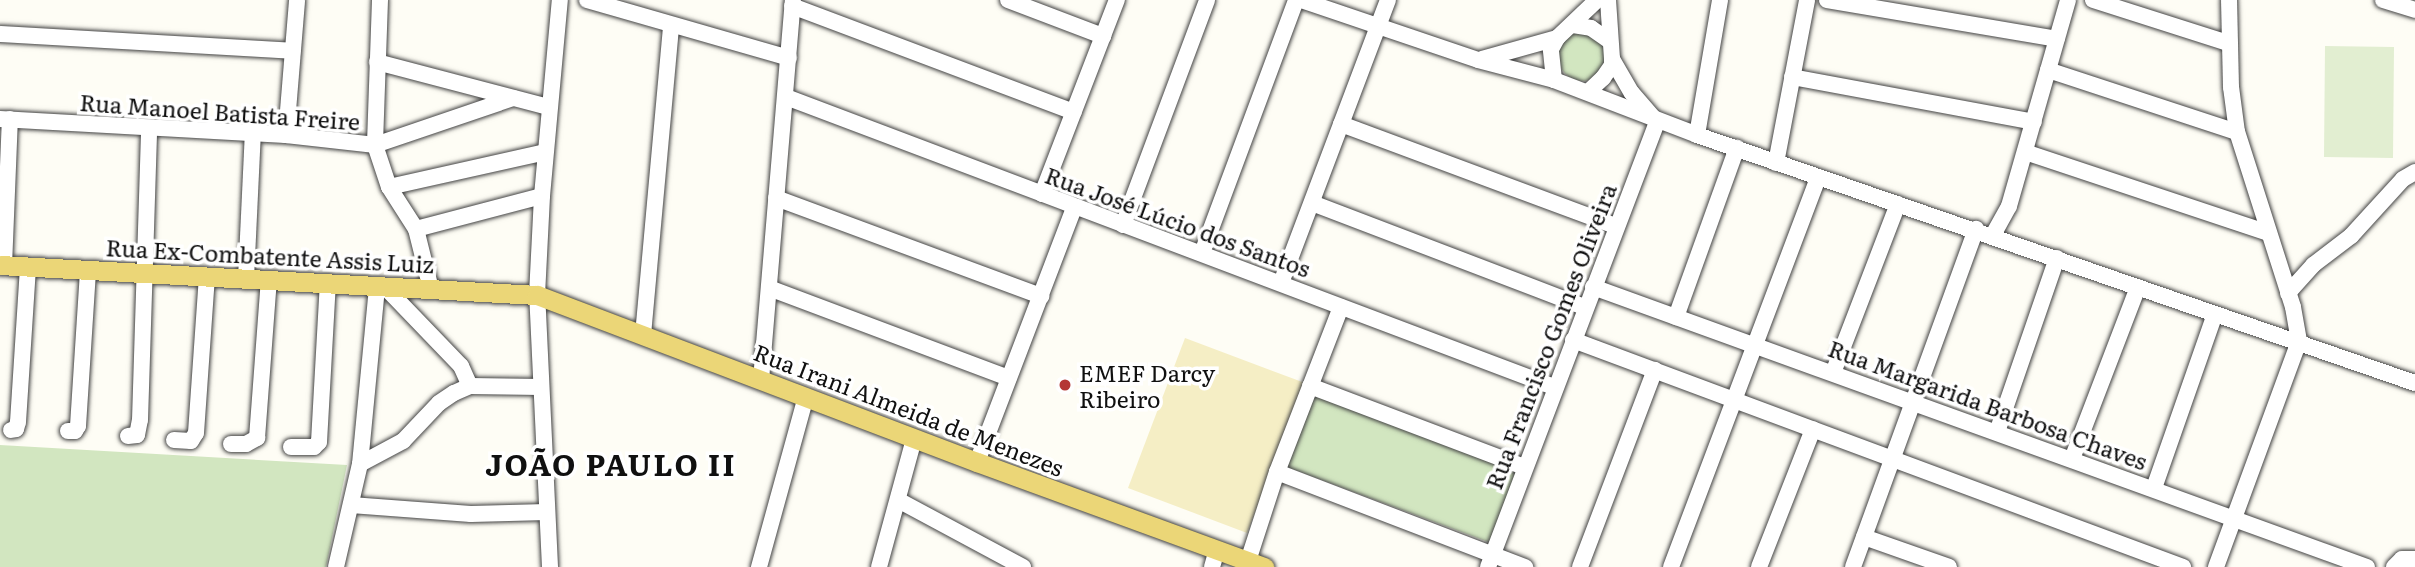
<!DOCTYPE html>
<html>
<head>
<meta charset="utf-8">
<style>
	body { margin:0 }
	#map { position:relative; width:2415px; height:567px; overflow:hidden; background:#fefdf5; font-family:Literata,serif }
	div>[style] { position:absolute }
	[style*='--x'] { left:calc(var(--x)*1px); top:calc(var(--y)*1px); width:calc(var(--w)*1px); rotate:calc(var(--a)*1deg) }
	.green>* { inset:0; background:#d2e6c0 }
	.round { border-radius:50% }
	.sand>* { inset:0; background:#f5eec5 }
	.pitch>* { inset:0; background:#e2eed1 }
	.roads { filter:drop-shadow(0 0 2px #434343) drop-shadow(0 0 2px #434343) }
	.minor>* { height:16px; margin:-8px; padding:0 8px; transform-origin:8px; border-radius:8px; background:#fff }
	.major>* { height:19px; margin:-9.5px; padding:0 9.5px; transform-origin:9.5px; border-radius:9.5px; background:#ebd677 }
	.dots>* { width:19px; height:19px; translate:-50% -50%; box-sizing:border-box; border:4px solid #fff; border-radius:50% }
	span { translate:-50% -50%; white-space:nowrap; text-align:center; line-height:1.15; -webkit-text-stroke:7px #fff; paint-order:stroke }
	.street-label { font-size:23px; color:#101010 }
	.poi-label { font-size:23px; color:#101010 }
	.left { translate:0 -50%; text-align:left }
	.district-label { font-size:30px; color:#101010; font-weight:700; letter-spacing:2px }
</style>
</head>
<body>
<div id="map">
	<div class="green">
		<div class="round" style="left:1558px;top:31px;width:50px;height:50px"></div>
		<div style="clip-path:polygon(1314px 394px,1518px 470px,1491px 543px,1287px 467px)"></div>
		<div style="clip-path:polygon(0 445px,347px 465px,326px 567px,0 567px)"></div>
	</div>
	<div class="sand">
		<div style="clip-path:polygon(1185px 338px,1305px 383px,1247px 533px,1128px 488px)"></div>
	</div>
	<div class="pitch">
		<div style="clip-path:polygon(2325px 46px,2394px 47px,2393px 158px,2324px 157px)"></div>
	</div>
	<div class="roads">
		<div class="minor">
			<div style="--x:380;--y:0;--w:145;--a:92"></div>
			<div style="--x:375;--y:145;--w:44;--a:71.6"></div>
			<div style="--x:389;--y:187;--w:50;--a:57.3"></div>
			<div style="--x:416;--y:229;--w:62;--a:76"></div>
			<div style="--x:587;--y:0;--w:210;--a:16"></div>
			<div style="--x:1008;--y:0;--w:102;--a:20.8"></div>
			<div style="--x:1301;--y:0;--w:187;--a:18.7"></div>
			<div style="--x:1478;--y:60;--w:79;--a:14.7"></div>
			<div style="--x:1554;--y:80;--w:153;--a:21"></div>
			<div style="--x:1697;--y:135;--w:760;--a:19.06"></div>
			<div style="--x:1608;--y:0;--w:59;--a:86.1"></div>
			<div style="--x:1612;--y:59;--w:39;--a:60"></div>
			<div style="--x:1632;--y:93;--w:32;--a:49"></div>
			<div style="--x:1827;--y:0;--w:233;--a:9.6"></div>
			<div style="--x:2093;--y:0;--w:142;--a:17.7"></div>
			<div style="--x:2383;--y:0;--w:34;--a:17"></div>
			<div style="--x:792;--y:6;--w:301;--a:20.6"></div>
			<div style="--x:1573;--y:25;--w:18;--a:9"></div>
			<div style="--x:1591;--y:28;--w:21;--a:35"></div>
			<div style="--x:0;--y:34;--w:293;--a:3.3"></div>
			<div style="--x:1482;--y:59;--w:78;--a:-15.6"></div>
			<div style="--x:377;--y:62;--w:178;--a:14.7"></div>
			<div style="--x:2048;--y:70;--w:199;--a:18.2"></div>
			<div style="--x:1792;--y:77;--w:246;--a:10.5"></div>
			<div style="--x:1554;--y:80;--w:31;--a:-96"></div>
			<div style="--x:1551;--y:49;--w:13;--a:-61"></div>
			<div style="--x:1557;--y:38;--w:55;--a:-43.5"></div>
			<div style="--x:1588;--y:92;--w:21;--a:-43"></div>
			<div style="--x:1603;--y:78;--w:16;--a:-55"></div>
			<div style="--x:1612;--y:65;--w:6;--a:-90"></div>
			<div style="--x:786;--y:97;--w:821;--a:20.69"></div>
			<div style="--x:0;--y:119;--w:286;--a:3.2"></div>
			<div style="--x:286;--y:135;--w:90;--a:6.4"></div>
			<div style="--x:375;--y:145;--w:146;--a:-18.8"></div>
			<div style="--x:1341;--y:124;--w:292;--a:20.4"></div>
			<div style="--x:286;--y:135;--w:135;--a:-85.3"></div>
			<div style="--x:1697;--y:135;--w:137;--a:-80.3"></div>
			<div style="--x:2025;--y:152;--w:257;--a:18.4"></div>
			<div style="--x:1776;--y:163;--w:166;--a:-79.2"></div>
			<div style="--x:389;--y:187;--w:160;--a:-12.6"></div>
			<div style="--x:1042;--y:194;--w:208;--a:-68.9"></div>
			<div style="--x:776;--y:198;--w:283;--a:20.3"></div>
			<div style="--x:1312;--y:203;--w:292;--a:20.9"></div>
			<div style="--x:1123;--y:225;--w:240;--a:-69.5"></div>
			<div style="--x:416;--y:229;--w:130;--a:-14.7"></div>
			<div style="--x:1993;--y:235;--w:33;--a:-61"></div>
			<div style="--x:2009;--y:206;--w:214;--a:-74"></div>
			<div style="--x:1202;--y:253;--w:270;--a:-69.6"></div>
			<div style="--x:4;--y:266;--w:147;--a:-87.7"></div>
			<div style="--x:246;--y:279;--w:146;--a:-87.3"></div>
			<div style="--x:1281;--y:283;--w:303;--a:-69.3"></div>
			<div style="--x:384;--y:286;--w:111;--a:46.1"></div>
			<div style="--x:461;--y:366;--w:22;--a:66"></div>
			<div style="--x:1593;--y:287;--w:823;--a:19.89"></div>
			<div style="--x:769;--y:288;--w:256;--a:20.6"></div>
			<div style="--x:2288;--y:293;--w:38;--a:-48"></div>
			<div style="--x:2313;--y:265;--w:48;--a:-37.3"></div>
			<div style="--x:2351;--y:236;--w:77;--a:-47.6"></div>
			<div style="--x:2403;--y:179;--w:14;--a:-30"></div>
			<div style="--x:1676;--y:317;--w:180;--a:-70.2"></div>
			<div style="--x:643;--y:335;--w:311;--a:-84.8"></div>
			<div style="--x:1573;--y:340;--w:651;--a:20.41"></div>
			<div style="--x:1833;--y:373;--w:181;--a:-69"></div>
			<div style="--x:761;--y:380;--w:381;--a:-85.2"></div>
			<div style="--x:1310;--y:386;--w:229;--a:20.7"></div>
			<div style="--x:11;--y:430;--w:5;--a:-11"></div>
			<div style="--x:16;--y:429;--w:7;--a:-74"></div>
			<div style="--x:18;--y:422;--w:155;--a:-86.3"></div>
			<div style="--x:68;--y:431;--w:7;--a:0"></div>
			<div style="--x:75;--y:431;--w:6;--a:-59"></div>
			<div style="--x:78;--y:426;--w:156;--a:-86.3"></div>
			<div style="--x:1997;--y:432;--w:184;--a:-71"></div>
			<div style="--x:128;--y:436;--w:9;--a:-6"></div>
			<div style="--x:137;--y:435;--w:15;--a:-79"></div>
			<div style="--x:140;--y:420;--w:292;--a:-88.2"></div>
			<div style="--x:174;--y:440;--w:17;--a:3"></div>
			<div style="--x:191;--y:441;--w:9;--a:-58"></div>
			<div style="--x:196;--y:433;--w:156;--a:-86"></div>
			<div style="--x:231;--y:444;--w:15;--a:0"></div>
			<div style="--x:246;--y:444;--w:13;--a:-29"></div>
			<div style="--x:257;--y:438;--w:158;--a:-85.7"></div>
			<div style="--x:291;--y:447;--w:23;--a:0"></div>
			<div style="--x:314;--y:447;--w:7;--a:-45"></div>
			<div style="--x:319;--y:442;--w:160;--a:-86.8"></div>
			<div style="--x:2072;--y:459;--w:184;--a:-69"></div>
			<div style="--x:977;--y:462;--w:272;--a:-69.1"></div>
			<div style="--x:360;--y:464;--w:49;--a:-28.1"></div>
			<div style="--x:403;--y:441;--w:52;--a:-46.5"></div>
			<div style="--x:439;--y:403;--w:18;--a:-34"></div>
			<div style="--x:454;--y:393;--w:17;--a:-24"></div>
			<div style="--x:470;--y:386;--w:71;--a:0.8"></div>
			<div style="--x:1277;--y:472;--w:266;--a:21"></div>
			<div style="--x:2154;--y:488;--w:184;--a:-70.7"></div>
			<div style="--x:898;--y:500;--w:142;--a:28.2"></div>
			<div style="--x:351;--y:505;--w:120;--a:4.3"></div>
			<div style="--x:471;--y:514;--w:76;--a:-1.5"></div>
			<div style="--x:1864;--y:537;--w:90;--a:19.4"></div>
			<div style="--x:1248;--y:561;--w:94;--a:-72"></div>
			<div style="--x:1277;--y:472;--w:177;--a:-68.8"></div>
			<div style="--x:336;--y:567;--w:106;--a:-76.9"></div>
			<div style="--x:360;--y:464;--w:179;--a:-84.5"></div>
			<div style="--x:550;--y:567;--w:272;--a:-92.7"></div>
			<div style="--x:537;--y:295;--w:99;--a:-87.1"></div>
			<div style="--x:542;--y:196;--w:197;--a:-84.8"></div>
			<div style="--x:759;--y:567;--w:177;--a:-74.6"></div>
			<div style="--x:879;--y:567;--w:133;--a:-74.7"></div>
			<div style="--x:1212;--y:567;--w:18;--a:-74"></div>
			<div style="--x:1488;--y:567;--w:477;--a:-69.2"></div>
			<div style="--x:1580;--y:567;--w:211;--a:-69.2"></div>
			<div style="--x:1671;--y:567;--w:417;--a:-69.3"></div>
			<div style="--x:1759;--y:567;--w:148;--a:-68.6"></div>
			<div style="--x:1853;--y:567;--w:360;--a:-70"></div>
			<div style="--x:2216;--y:567;--w:241;--a:-69.8"></div>
			<div style="--x:2299;--y:341;--w:35;--a:-100"></div>
			<div style="--x:2293;--y:307;--w:184;--a:-107.7"></div>
			<div style="--x:2237;--y:132;--w:45;--a:-97.6"></div>
			<div style="--x:2231;--y:87;--w:87;--a:-91.3"></div>
			<div style="--x:2394;--y:567;--w:11;--a:-45"></div>
			<div style="--x:2402;--y:559;--w:13;--a:0"></div>
		</div>
		<div class="major">
			<div style="--x:0;--y:265;--w:538;--a:3.2"></div>
			<div style="--x:537;--y:295;--w:471;--a:20.8"></div>
			<div style="--x:977;--y:462;--w:306;--a:20.1"></div>
		</div>
	</div>
	<div class="dots">
		<div style="left:1065px;top:385px;background:#b43735"></div>
	</div>
	<div class="street-label">
		<span style="left:220px;top:111px;rotate:4deg">Rua Manoel Batista Freire</span>
		<span style="left:1178px;top:221px;rotate:20deg">Rua José Lúcio dos Santos</span>
		<span style="left:270px;top:255px;rotate:3deg">Rua Ex-Combatente Assis Luiz</span>
		<span style="left:1550px;top:336px;rotate:-69deg">Rua Francisco Gomes Oliveira</span>
		<span style="left:1988px;top:404px;rotate:20deg">Rua Margarida Barbosa Chaves</span>
		<span style="left:909px;top:409px;rotate:21deg">Rua Irani Almeida de Menezes</span>
	</div>
	<div class="poi-label">
		<span class="left" style="left:1079px;top:385px">EMEF Darcy<br>Ribeiro</span>
	</div>
	<div class="district-label">
		<span style="left:611px;top:463px">JOÃO PAULO II</span>
	</div>
</div>
</body>
</html>
